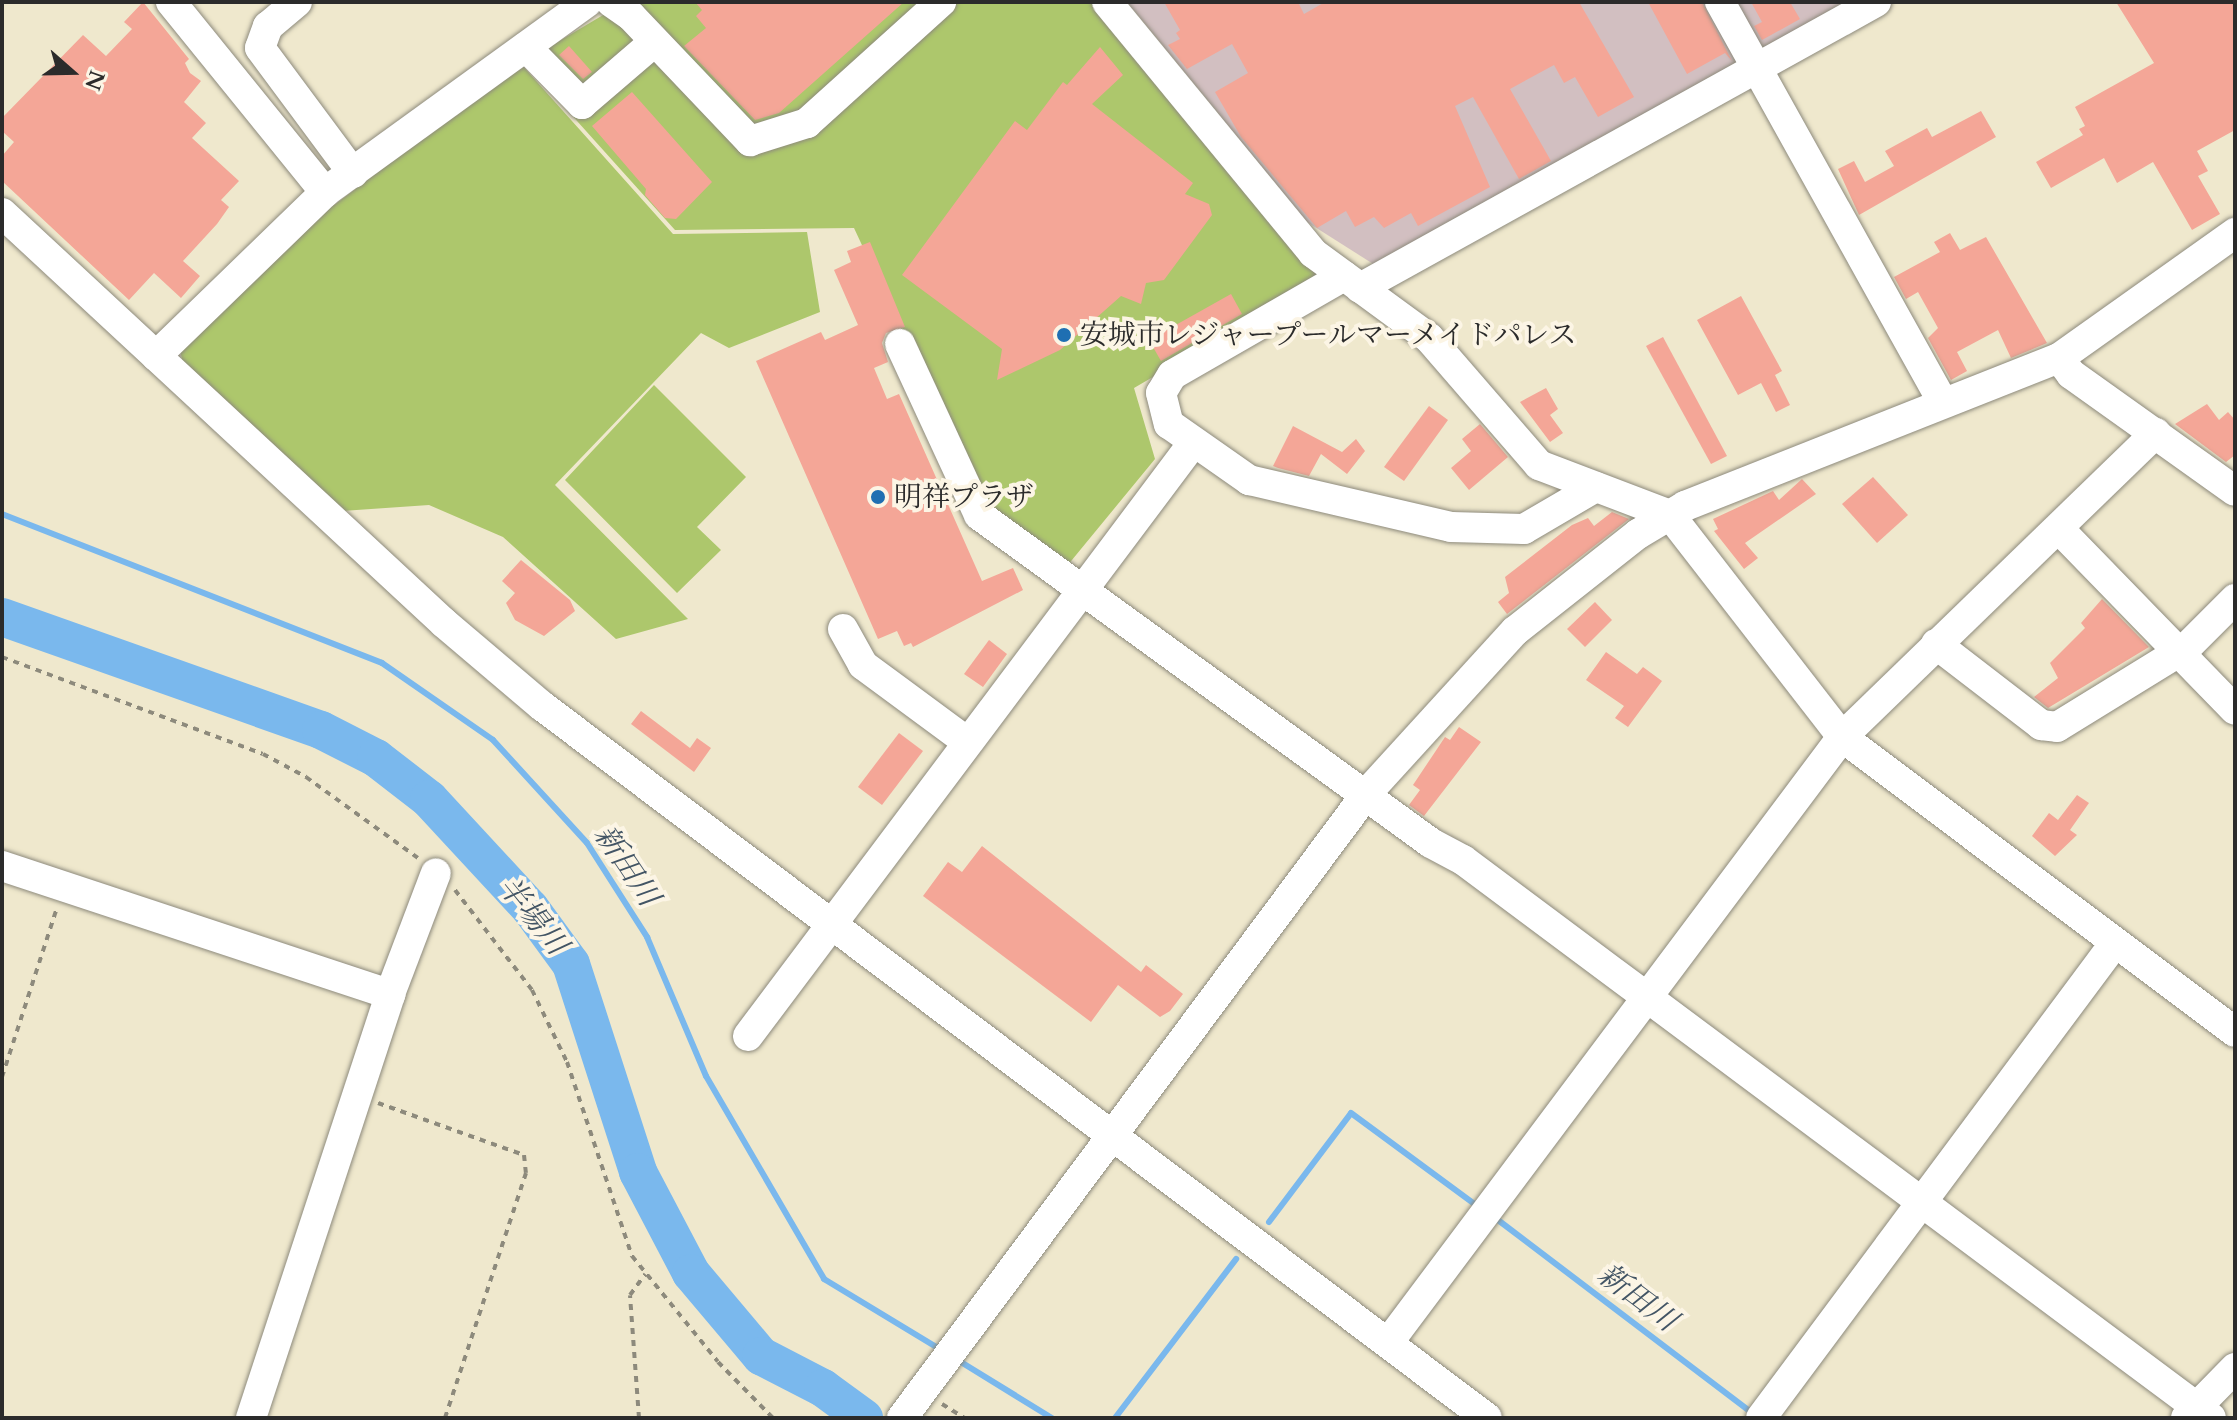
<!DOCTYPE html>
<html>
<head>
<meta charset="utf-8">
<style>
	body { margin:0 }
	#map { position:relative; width:2237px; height:1420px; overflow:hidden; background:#efe8cd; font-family:Cardo,"Noto Serif JP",serif }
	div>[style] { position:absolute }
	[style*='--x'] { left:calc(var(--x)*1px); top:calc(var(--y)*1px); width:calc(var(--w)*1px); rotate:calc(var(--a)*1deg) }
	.industrial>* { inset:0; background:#d2bfc1 }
	.green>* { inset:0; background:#adc76c }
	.stream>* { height:6px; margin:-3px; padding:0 3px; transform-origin:3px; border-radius:3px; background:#7ab8ed }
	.river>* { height:38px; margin:-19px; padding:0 19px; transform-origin:19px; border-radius:19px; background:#7ab8ed }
	.building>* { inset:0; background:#f4a697 }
	.path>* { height:4px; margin-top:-2px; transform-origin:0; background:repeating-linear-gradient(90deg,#8d8a7c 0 6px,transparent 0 12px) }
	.roads { filter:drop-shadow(0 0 2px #8d8a7c) drop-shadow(0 0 2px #8d8a7c) }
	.minor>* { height:30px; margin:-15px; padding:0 15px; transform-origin:15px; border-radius:15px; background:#fff }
	.dots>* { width:22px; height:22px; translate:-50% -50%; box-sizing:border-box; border:4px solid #fcf5e5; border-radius:50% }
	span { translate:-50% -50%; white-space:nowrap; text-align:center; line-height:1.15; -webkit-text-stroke:8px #fcf5e5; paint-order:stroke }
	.poi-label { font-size:28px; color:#2b2b2b }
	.left { translate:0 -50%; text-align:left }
	.water-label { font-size:30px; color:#435565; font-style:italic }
	.frame { position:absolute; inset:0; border:4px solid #2b2b2b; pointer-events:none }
	.north { position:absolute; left:32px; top:32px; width:80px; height:80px; -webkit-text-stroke:6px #fcf5e5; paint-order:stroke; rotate:110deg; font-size:22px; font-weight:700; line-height:32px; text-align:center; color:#2b2b2b }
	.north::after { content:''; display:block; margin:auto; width:28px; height:36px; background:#2b2b2b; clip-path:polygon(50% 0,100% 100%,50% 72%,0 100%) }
</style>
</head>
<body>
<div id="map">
	<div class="industrial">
		<div style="clip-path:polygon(1127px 2px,1848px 2px,1378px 267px,1307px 222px)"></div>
	</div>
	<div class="green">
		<div style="clip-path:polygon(625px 2px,1097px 2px,1320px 271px,1314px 283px,1134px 388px,1155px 459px,1067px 566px,983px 505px,854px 228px,675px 230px,524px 62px)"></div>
		<div style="clip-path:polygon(521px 64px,673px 234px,807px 232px,820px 312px,729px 348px,701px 333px,555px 485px,688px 619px,616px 639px,503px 537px,429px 505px,342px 511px,183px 364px,180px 350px,321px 215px)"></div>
		<div style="clip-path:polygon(654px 385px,746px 477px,697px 527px,721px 550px,677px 593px,565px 480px)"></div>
	</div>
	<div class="stream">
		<div style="--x:2;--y:514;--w:408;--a:21.4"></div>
		<div style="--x:382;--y:663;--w:135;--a:34.7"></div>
		<div style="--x:493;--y:740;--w:139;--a:47.6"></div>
		<div style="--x:587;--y:843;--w:112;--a:57.4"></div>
		<div style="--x:647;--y:937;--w:151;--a:67"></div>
		<div style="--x:706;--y:1076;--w:235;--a:59.8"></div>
		<div style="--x:824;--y:1279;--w:139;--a:31.2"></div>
		<div style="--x:1494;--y:1217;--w:326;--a:37.2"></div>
		<div style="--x:1269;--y:1222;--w:136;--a:-53"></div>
		<div style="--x:1351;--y:1113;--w:157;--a:36.4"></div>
		<div style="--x:956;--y:1359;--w:113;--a:31.6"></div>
		<div style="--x:1115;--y:1418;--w:200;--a:-52.7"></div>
	</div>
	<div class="river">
		<div style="--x:2;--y:617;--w:338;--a:19.5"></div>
		<div style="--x:321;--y:730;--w:62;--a:27"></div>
		<div style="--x:376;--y:758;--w:67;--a:37.7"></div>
		<div style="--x:429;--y:799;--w:149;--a:47.2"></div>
		<div style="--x:530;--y:908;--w:69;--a:53.8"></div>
		<div style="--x:571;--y:964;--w:219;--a:72.1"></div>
		<div style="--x:638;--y:1172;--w:114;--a:62.3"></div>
		<div style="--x:691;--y:1273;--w:109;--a:49.9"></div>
		<div style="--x:761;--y:1356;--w:70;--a:27.3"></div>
		<div style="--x:823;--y:1388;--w:51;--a:36.2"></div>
	</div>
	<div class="building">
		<div style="clip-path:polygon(143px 2px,189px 59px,185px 63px,190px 73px,201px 81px,184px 102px,206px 123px,192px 138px,239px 181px,221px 200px,229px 207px,217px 224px,183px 261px,200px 276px,181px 298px,154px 273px,129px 300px,2px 181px,2px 156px,14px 142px,2px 131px,2px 118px,83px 35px,106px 56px,132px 29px,124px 22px)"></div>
		<div style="clip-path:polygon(695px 2px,904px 2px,779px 113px,755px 120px,684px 46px,706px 28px,696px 16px,702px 10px)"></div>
		<div style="clip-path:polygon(1164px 2px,1298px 2px,1304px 14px,1325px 2px,1579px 2px,1634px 97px,1598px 117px,1575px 77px,1564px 83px,1554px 65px,1510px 89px,1551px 161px,1519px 179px,1473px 97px,1455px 106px,1490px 187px,1418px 226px,1411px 213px,1384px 228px,1374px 217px,1355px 227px,1346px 211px,1317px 228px,1241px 137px,1215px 92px,1248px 73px,1232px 44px,1187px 69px,1168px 45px,1180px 39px,1176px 33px,1180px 30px)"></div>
		<div style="clip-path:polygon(1648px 2px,1702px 2px,1732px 61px,1725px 53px,1687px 74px)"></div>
		<div style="clip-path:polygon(1751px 2px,1790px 2px,1800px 19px,1762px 40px,1754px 26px,1762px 22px)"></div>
		<div style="clip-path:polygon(2116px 2px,2235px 2px,2235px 130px,2197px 151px,2208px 171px,2198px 176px,2220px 214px,2192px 230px,2153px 162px,2117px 183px,2104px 158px,2051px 188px,2036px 162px,2083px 135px,2079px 129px,2085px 126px,2075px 107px,2154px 63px)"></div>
		<div style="clip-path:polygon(569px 46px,592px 72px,583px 79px,559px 55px)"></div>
		<div style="clip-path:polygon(1100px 47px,1123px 75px,1092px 104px,1193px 183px,1185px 194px,1209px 204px,1212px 215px,1164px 280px,1146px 283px,1141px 304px,1121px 296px,1060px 350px,997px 380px,1002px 349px,902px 275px,1015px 121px,1027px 130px,1063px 82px,1067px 85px)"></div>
		<div style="clip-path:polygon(632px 92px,712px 182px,676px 219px,665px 218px,645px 195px,646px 189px,592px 126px)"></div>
		<div style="clip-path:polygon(1981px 111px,1996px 137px,1859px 215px,1838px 169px,1854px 161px,1865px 182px,1894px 166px,1885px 151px,1927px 128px,1932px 137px)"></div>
		<div style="clip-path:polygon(1950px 233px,1960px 250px,1986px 237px,2047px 343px,2011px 358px,1998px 330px,1957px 352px,1967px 371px,1951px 380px,1928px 338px,1938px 328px,1918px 292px,1906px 299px,1894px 277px,1940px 252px,1934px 242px)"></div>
		<div style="clip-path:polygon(870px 242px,905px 327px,886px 333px,882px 343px,888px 362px,874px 368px,887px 399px,899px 394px,982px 581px,1013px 568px,1023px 590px,913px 647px,911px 643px,904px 646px,897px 631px,878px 639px,756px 361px,821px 332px,825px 340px,858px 325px,834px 270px,851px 262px,847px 251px)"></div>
		<div style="clip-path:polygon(1231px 294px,1242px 314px,1161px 361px,1149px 340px)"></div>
		<div style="clip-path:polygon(1741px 296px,1782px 371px,1775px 375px,1790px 405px,1776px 412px,1761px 383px,1738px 395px,1697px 320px)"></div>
		<div style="clip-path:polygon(1663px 337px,1727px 456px,1711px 464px,1646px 346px)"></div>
		<div style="clip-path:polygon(1546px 388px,1558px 409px,1550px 415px,1563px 433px,1550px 442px,1520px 402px)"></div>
		<div style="clip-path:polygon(2207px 404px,2219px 420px,2228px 412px,2235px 420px,2235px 455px,2226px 462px,2175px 424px)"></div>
		<div style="clip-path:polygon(1429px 406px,1448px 420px,1404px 481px,1384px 467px)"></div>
		<div style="clip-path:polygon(1480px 424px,1508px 457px,1469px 490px,1451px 468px,1471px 451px,1462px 439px)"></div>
		<div style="clip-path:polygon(1293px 426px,1342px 452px,1356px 439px,1365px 451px,1347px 474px,1321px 454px,1309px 476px,1278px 468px,1273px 466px)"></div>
		<div style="clip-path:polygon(1873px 477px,1908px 515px,1877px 543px,1842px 504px)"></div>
		<div style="clip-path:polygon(1802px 479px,1816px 494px,1745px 543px,1758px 558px,1744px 569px,1714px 531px,1718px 529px,1713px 519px,1773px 491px,1779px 500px)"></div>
		<div style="clip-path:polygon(1612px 512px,1629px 519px,1507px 614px,1498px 602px,1509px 593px,1505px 577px,1572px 525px,1588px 518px,1594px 526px)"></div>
		<div style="clip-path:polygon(521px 560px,570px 600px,575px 611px,544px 636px,515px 620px,506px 603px,515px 593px,502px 581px)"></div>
		<div style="clip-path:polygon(2102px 599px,2149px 647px,2048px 708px,2034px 697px,2058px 678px,2050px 663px,2085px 628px,2081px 623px)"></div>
		<div style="clip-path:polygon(1595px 602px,1612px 620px,1585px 647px,1567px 629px)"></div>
		<div style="clip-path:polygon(989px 640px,1007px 654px,983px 687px,964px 674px)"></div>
		<div style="clip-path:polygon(1606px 652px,1637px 674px,1643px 667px,1662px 681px,1628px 727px,1615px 718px,1624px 706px,1586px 680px)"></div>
		<div style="clip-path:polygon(641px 711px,690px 748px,697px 738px,711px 748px,694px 772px,631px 724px)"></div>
		<div style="clip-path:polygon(1459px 727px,1481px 742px,1424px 816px,1409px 805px,1420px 790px,1413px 785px,1445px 737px,1450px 740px)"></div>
		<div style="clip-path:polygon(899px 733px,923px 751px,882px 805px,858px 787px)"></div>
		<div style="clip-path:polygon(2077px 795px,2089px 803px,2070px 830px,2077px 835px,2055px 856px,2032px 836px,2049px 813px,2058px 820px)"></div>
		<div style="clip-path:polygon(982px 846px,1141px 972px,1146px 965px,1183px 994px,1170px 1011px,1160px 1017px,1118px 985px,1091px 1022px,923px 896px,948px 862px,962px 872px)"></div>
	</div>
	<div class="path">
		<div style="--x:2;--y:657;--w:278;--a:20.4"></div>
		<div style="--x:263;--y:754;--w:49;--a:28.1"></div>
		<div style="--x:306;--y:777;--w:138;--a:35.9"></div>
		<div style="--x:455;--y:890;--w:126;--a:52.4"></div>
		<div style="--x:532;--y:990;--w:80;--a:64.1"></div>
		<div style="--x:567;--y:1062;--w:205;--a:71.5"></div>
		<div style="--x:632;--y:1256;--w:136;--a:50.9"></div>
		<div style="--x:718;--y:1362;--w:78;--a:45.5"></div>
		<div style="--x:2;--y:1077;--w:178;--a:-72"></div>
		<div style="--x:378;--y:1103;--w:155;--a:19.6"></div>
		<div style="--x:524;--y:1155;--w:18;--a:84"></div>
		<div style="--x:526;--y:1173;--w:258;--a:108.3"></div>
		<div style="--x:942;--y:1404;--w:26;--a:32"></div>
		<div style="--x:639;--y:1418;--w:123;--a:-94.2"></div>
		<div style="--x:630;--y:1295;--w:26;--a:-54"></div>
	</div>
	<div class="roads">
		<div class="minor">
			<div style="--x:171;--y:2;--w:245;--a:51"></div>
			<div style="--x:297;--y:2;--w:38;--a:140"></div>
			<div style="--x:268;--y:26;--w:23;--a:110"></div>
			<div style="--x:260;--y:48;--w:156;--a:53.4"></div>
			<div style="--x:611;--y:2;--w:24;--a:35"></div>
			<div style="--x:631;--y:16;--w:173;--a:46.4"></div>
			<div style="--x:750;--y:141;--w:60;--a:-17.5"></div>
			<div style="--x:807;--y:123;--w:181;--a:-42.1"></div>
			<div style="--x:1107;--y:2;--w:325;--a:50.6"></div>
			<div style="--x:1313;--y:253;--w:144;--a:36.2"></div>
			<div style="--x:1429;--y:338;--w:168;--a:49.1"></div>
			<div style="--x:1539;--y:465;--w:140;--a:20.9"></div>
			<div style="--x:1670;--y:515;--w:281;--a:52.2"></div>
			<div style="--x:1842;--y:737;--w:491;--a:36.9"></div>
			<div style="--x:1720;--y:2;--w:457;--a:60.9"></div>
			<div style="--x:526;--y:47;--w:80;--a:45.5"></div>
			<div style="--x:582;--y:104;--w:95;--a:-40.7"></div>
			<div style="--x:2;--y:213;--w:603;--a:42.85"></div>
			<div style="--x:444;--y:623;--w:128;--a:40.3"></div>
			<div style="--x:542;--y:706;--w:1183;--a:37"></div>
			<div style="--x:1344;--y:276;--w:198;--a:150.1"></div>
			<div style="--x:1172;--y:375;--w:21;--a:121"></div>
			<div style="--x:1161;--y:393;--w:32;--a:76"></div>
			<div style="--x:1169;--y:424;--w:98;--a:35"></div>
			<div style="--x:1249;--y:480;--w:207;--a:13.1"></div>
			<div style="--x:1451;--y:527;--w:73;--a:1.6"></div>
			<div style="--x:1524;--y:529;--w:83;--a:-30.3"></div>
			<div style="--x:1360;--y:288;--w:590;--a:-29"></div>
			<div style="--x:900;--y:344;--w:188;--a:65.2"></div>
			<div style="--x:979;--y:515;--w:558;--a:35.97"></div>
			<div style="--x:1431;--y:843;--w:36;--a:28"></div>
			<div style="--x:1463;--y:860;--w:933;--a:36.72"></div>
			<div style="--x:156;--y:356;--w:235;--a:-44.1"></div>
			<div style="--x:325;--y:192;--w:324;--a:-35.9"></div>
			<div style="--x:2059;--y:358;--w:20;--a:53"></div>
			<div style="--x:2071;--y:374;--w:201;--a:35.5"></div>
			<div style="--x:2059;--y:529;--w:252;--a:45.8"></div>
			<div style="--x:843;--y:629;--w:41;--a:60.9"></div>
			<div style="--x:863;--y:665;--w:128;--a:36.4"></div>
			<div style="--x:1936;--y:644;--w:133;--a:37.6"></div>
			<div style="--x:2041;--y:725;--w:16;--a:7"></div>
			<div style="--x:2057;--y:727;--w:153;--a:-31.6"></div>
			<div style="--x:2187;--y:647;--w:68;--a:-45"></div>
			<div style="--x:2;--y:866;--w:409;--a:18.3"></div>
			<div style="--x:748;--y:1036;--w:741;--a:-53.11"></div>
			<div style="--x:1388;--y:1343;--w:757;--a:-53.16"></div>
			<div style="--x:1842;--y:737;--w:437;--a:-44.1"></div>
			<div style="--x:251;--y:1418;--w:446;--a:-71.8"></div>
			<div style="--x:390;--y:994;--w:129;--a:-69.2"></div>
			<div style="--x:902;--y:1418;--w:779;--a:-53.35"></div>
			<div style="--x:1367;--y:793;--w:219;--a:-47.6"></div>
			<div style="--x:1515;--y:631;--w:157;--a:-38.3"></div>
			<div style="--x:1638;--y:534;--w:55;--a:-30.8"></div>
			<div style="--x:1685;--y:506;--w:402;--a:-21.6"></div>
			<div style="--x:2059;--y:358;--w:216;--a:-35.4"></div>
			<div style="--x:1761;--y:1418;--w:591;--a:-53.32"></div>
			<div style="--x:2186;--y:1418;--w:70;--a:-45.6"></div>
		</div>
	</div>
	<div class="dots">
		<div style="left:1064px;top:335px;background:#1f6fb2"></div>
		<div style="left:878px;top:497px;background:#1f6fb2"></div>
	</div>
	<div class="poi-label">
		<span class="left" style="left:1080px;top:335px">安城市レジャープールマーメイドパレス</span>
		<span class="left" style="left:894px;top:497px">明祥プラザ</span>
	</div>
	<div class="water-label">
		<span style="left:626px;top:866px;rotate:56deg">新田川</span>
		<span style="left:532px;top:916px;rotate:51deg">半場川</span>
		<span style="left:1637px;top:1298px;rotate:37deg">新田川</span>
	</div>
	<div class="frame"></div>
	<div class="north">N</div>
</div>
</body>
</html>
